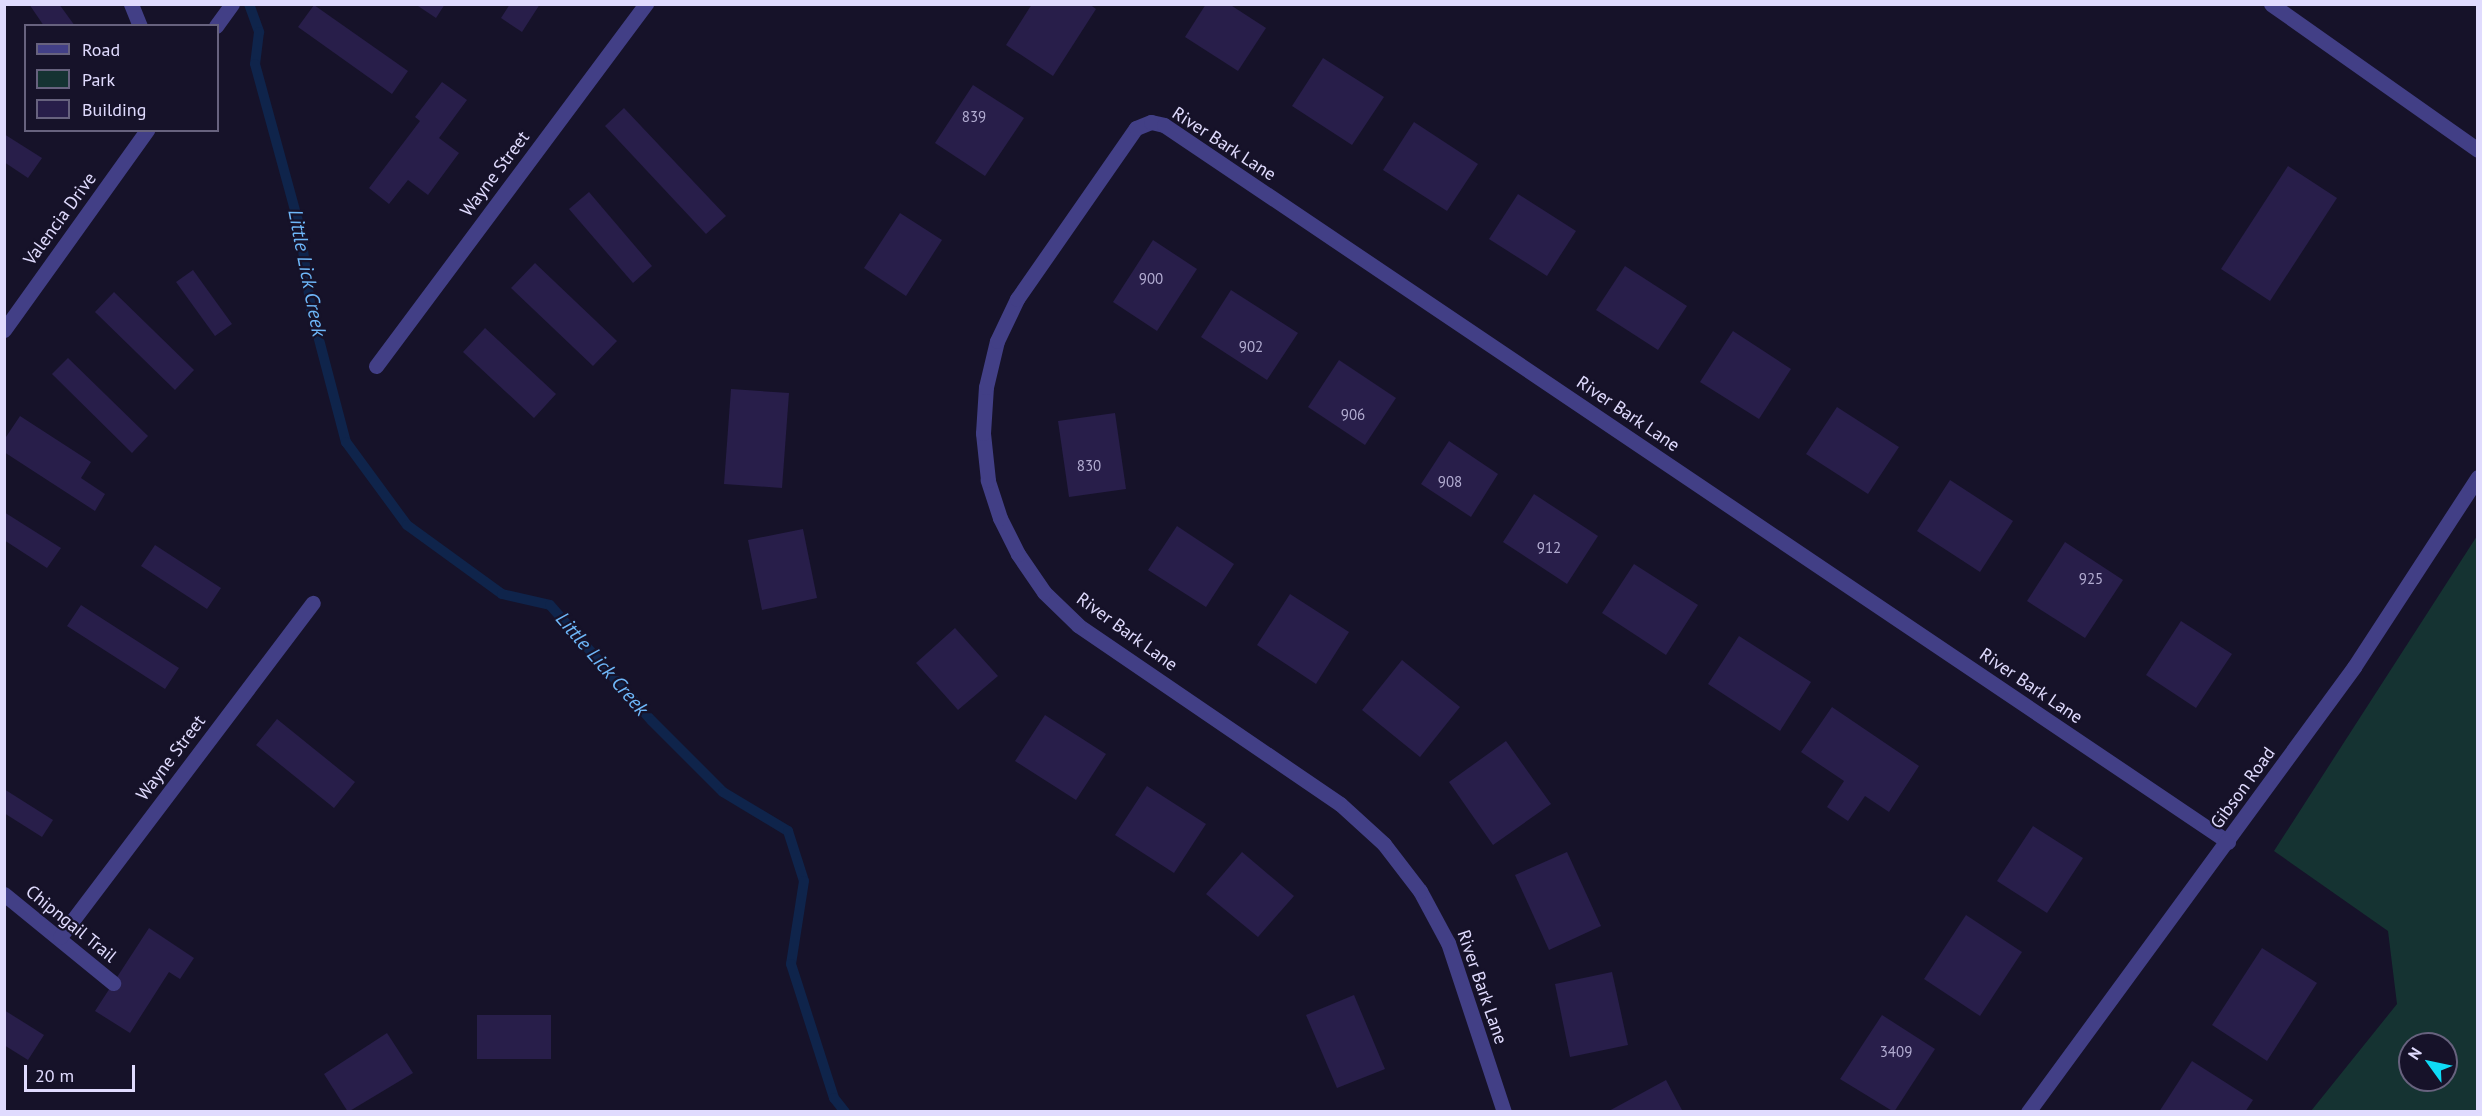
<!DOCTYPE html>
<html>
<head>
<meta charset="utf-8">
<style>
	body { margin:0 }
	#map { position:relative; width:2482px; height:1116px; overflow:hidden; background:#161229; font-family:"PT Sans",sans-serif }
	div>[style] { position:absolute }
	[style*='--x'] { left:calc(var(--x)*1px); top:calc(var(--y)*1px); width:calc(var(--w)*1px); rotate:calc(var(--a)*1deg) }
	.green>* { inset:0; background:#153332 }
	.stream>* { height:10px; margin:-5px; padding:0 5px; transform-origin:5px; border-radius:5px; background:#0f244b }
	.building>* { inset:0; background:#281e4a }
	.service>* { height:15px; margin:-7.5px; padding:0 7.5px; transform-origin:7.5px; border-radius:7.5px; background:#423f86 }
	.minor>* { height:15px; margin:-7.5px; padding:0 7.5px; transform-origin:7.5px; border-radius:7.5px; background:#423f86 }
	span { translate:-50% -50%; white-space:nowrap; text-align:center; line-height:1.15; -webkit-text-stroke:4.5px #161229; paint-order:stroke }
	.number-label { font-size:15px; color:#b2acd1 }
	.number-label span { -webkit-text-stroke-width:0 }
	.street-label { font-size:18px; color:#e0dbfe }
	.water-label { font-size:20px; color:#6eb7f9; font-style:italic }
	.frame { position:absolute; inset:0; border:6px solid #e0dbfe; pointer-events:none }
	.legend { position:absolute; left:24px; top:24px; width:195px; height:108px; box-sizing:border-box; background:#161229; border:2px solid #67627e; margin:0; padding:8px 10px; list-style:none; font-size:18px; color:#e0dbfe }
	.legend li { display:flex; align-items:center; gap:12px; height:30px }
	.legend b { width:30px; border:2px solid #67627e }
	.north { position:absolute; left:2398px; top:1032px; width:60px; height:60px; box-sizing:border-box; background:#161229; border:2px solid #67627e; border-radius:50%; rotate:303deg; font-size:16px; font-weight:700; line-height:24px; text-align:center; color:#e0dbfe }
	.north::after { content:''; display:block; margin:auto; width:21px; height:27px; background:#0fdcf6; clip-path:polygon(50% 0,100% 100%,50% 72%,0 100%) }
	.scale { position:absolute; left:24px; top:1065px; width:111px; height:27px; box-sizing:border-box; border:3px solid #e0dbfe; border-top:0; padding-left:8px; font-size:18px; line-height:21px; white-space:nowrap; color:#e0dbfe; -webkit-text-stroke:4px #161229; paint-order:stroke }
</style>
</head>
<body>
<div id="map">
	<div class="green">
		<div style="clip-path:polygon(evenodd,2477px 536px,2477px 1111px,2311px 1111px,2397px 1004px,2388px 931px,2274px 851px,2477px 536px,2410px 1044px,2446px 1044px,2446px 1080px,2410px 1080px,2410px 1044px)"></div>
	</div>
	<div class="stream">
		<div style="--x:249;--y:4;--w:30;--a:70"></div>
		<div style="--x:259;--y:32;--w:32;--a:97"></div>
		<div style="--x:255;--y:64;--w:170;--a:74.7"></div>
		<div style="--x:300;--y:228;--w:82;--a:82.3"></div>
		<div style="--x:311;--y:309;--w:138;--a:75.3"></div>
		<div style="--x:346;--y:442;--w:103;--a:53.7"></div>
		<div style="--x:407;--y:525;--w:117;--a:36"></div>
		<div style="--x:502;--y:594;--w:49;--a:12.9"></div>
		<div style="--x:550;--y:605;--w:154;--a:48.7"></div>
		<div style="--x:652;--y:721;--w:100;--a:45"></div>
		<div style="--x:723;--y:792;--w:76;--a:31"></div>
		<div style="--x:788;--y:831;--w:52;--a:72.3"></div>
		<div style="--x:804;--y:881;--w:84;--a:98.9"></div>
		<div style="--x:791;--y:964;--w:141;--a:72.2"></div>
		<div style="--x:834;--y:1098;--w:18;--a:52"></div>
	</div>
	<div class="building">
		<div style="clip-path:polygon(29px 4px,59px 4px,75px 26px,44px 26px)"></div>
		<div style="clip-path:polygon(415px 4px,445px 4px,436px 18px)"></div>
		<div style="clip-path:polygon(510px 4px,540px 4px,522px 32px,501px 18px)"></div>
		<div style="clip-path:polygon(1032px 4px,1089px 4px,1096px 9px,1053px 76px,1006px 45px)"></div>
		<div style="clip-path:polygon(1206px 4px,1229px 4px,1266px 28px,1238px 71px,1185px 37px)"></div>
		<div style="clip-path:polygon(314px 5px,408px 71px,392px 94px,298px 27px)"></div>
		<div style="clip-path:polygon(1323px 58px,1384px 97px,1352px 145px,1292px 106px)"></div>
		<div style="clip-path:polygon(442px 82px,467px 100px,439px 138px,459px 153px,428px 195px,408px 180px,389px 204px,369px 188px,420px 121px,415px 117px)"></div>
		<div style="clip-path:polygon(973px 85px,1024px 118px,985px 176px,935px 143px)"></div>
		<div style="clip-path:polygon(624px 108px,726px 216px,706px 234px,605px 126px)"></div>
		<div style="clip-path:polygon(1414px 122px,1478px 164px,1447px 211px,1383px 170px)"></div>
		<div style="clip-path:polygon(4px 134px,42px 158px,28px 178px,4px 162px)"></div>
		<div style="clip-path:polygon(2288px 166px,2337px 198px,2270px 301px,2221px 269px)"></div>
		<div style="clip-path:polygon(589px 192px,652px 266px,633px 283px,569px 209px)"></div>
		<div style="clip-path:polygon(1518px 194px,1576px 231px,1547px 276px,1489px 239px)"></div>
		<div style="clip-path:polygon(900px 213px,942px 240px,906px 296px,864px 268px)"></div>
		<div style="clip-path:polygon(1153px 240px,1197px 269px,1157px 331px,1113px 302px)"></div>
		<div style="clip-path:polygon(535px 263px,617px 341px,593px 366px,511px 288px)"></div>
		<div style="clip-path:polygon(1625px 266px,1687px 306px,1658px 350px,1596px 310px)"></div>
		<div style="clip-path:polygon(193px 270px,232px 324px,215px 336px,176px 282px)"></div>
		<div style="clip-path:polygon(1231px 290px,1298px 333px,1267px 380px,1201px 337px)"></div>
		<div style="clip-path:polygon(114px 292px,194px 370px,175px 390px,95px 312px)"></div>
		<div style="clip-path:polygon(485px 328px,556px 394px,534px 418px,463px 352px)"></div>
		<div style="clip-path:polygon(1733px 331px,1791px 369px,1759px 419px,1700px 382px)"></div>
		<div style="clip-path:polygon(68px 358px,148px 436px,132px 453px,52px 374px)"></div>
		<div style="clip-path:polygon(1339px 360px,1396px 398px,1365px 445px,1308px 407px)"></div>
		<div style="clip-path:polygon(731px 389px,789px 393px,782px 488px,724px 484px)"></div>
		<div style="clip-path:polygon(1837px 407px,1899px 447px,1868px 494px,1806px 454px)"></div>
		<div style="clip-path:polygon(1115px 413px,1126px 489px,1069px 497px,1058px 421px)"></div>
		<div style="clip-path:polygon(20px 416px,91px 462px,81px 478px,105px 494px,95px 511px,4px 452px,4px 440px)"></div>
		<div style="clip-path:polygon(1449px 441px,1498px 474px,1471px 517px,1421px 484px)"></div>
		<div style="clip-path:polygon(1950px 480px,2013px 521px,1980px 572px,1917px 531px)"></div>
		<div style="clip-path:polygon(1534px 494px,1598px 536px,1567px 584px,1503px 542px)"></div>
		<div style="clip-path:polygon(4px 512px,61px 548px,47px 568px,4px 540px)"></div>
		<div style="clip-path:polygon(1177px 526px,1234px 564px,1206px 607px,1148px 570px)"></div>
		<div style="clip-path:polygon(803px 529px,817px 598px,762px 610px,748px 540px)"></div>
		<div style="clip-path:polygon(2065px 542px,2123px 580px,2085px 638px,2027px 601px)"></div>
		<div style="clip-path:polygon(155px 545px,221px 588px,207px 609px,141px 566px)"></div>
		<div style="clip-path:polygon(1634px 564px,1698px 605px,1666px 655px,1602px 613px)"></div>
		<div style="clip-path:polygon(1290px 594px,1349px 632px,1316px 684px,1257px 645px)"></div>
		<div style="clip-path:polygon(81px 605px,179px 668px,165px 689px,67px 626px)"></div>
		<div style="clip-path:polygon(2181px 621px,2232px 654px,2196px 708px,2146px 675px)"></div>
		<div style="clip-path:polygon(955px 628px,998px 676px,958px 710px,916px 663px)"></div>
		<div style="clip-path:polygon(1739px 636px,1811px 682px,1780px 731px,1708px 684px)"></div>
		<div style="clip-path:polygon(1402px 660px,1460px 707px,1420px 757px,1362px 710px)"></div>
		<div style="clip-path:polygon(1832px 707px,1919px 766px,1889px 812px,1865px 796px,1848px 821px,1827px 807px,1844px 781px,1801px 752px)"></div>
		<div style="clip-path:polygon(1045px 715px,1106px 754px,1076px 800px,1015px 761px)"></div>
		<div style="clip-path:polygon(277px 719px,355px 782px,334px 808px,256px 745px)"></div>
		<div style="clip-path:polygon(1506px 741px,1551px 804px,1493px 845px,1449px 782px)"></div>
		<div style="clip-path:polygon(1147px 786px,1206px 824px,1174px 873px,1115px 835px)"></div>
		<div style="clip-path:polygon(4px 789px,53px 820px,42px 837px,4px 813px)"></div>
		<div style="clip-path:polygon(2033px 826px,2083px 858px,2047px 913px,1997px 881px)"></div>
		<div style="clip-path:polygon(1242px 852px,1294px 896px,1258px 937px,1206px 894px)"></div>
		<div style="clip-path:polygon(1567px 852px,1601px 926px,1549px 950px,1515px 875px)"></div>
		<div style="clip-path:polygon(1966px 915px,2022px 952px,1980px 1016px,1924px 979px)"></div>
		<div style="clip-path:polygon(149px 928px,194px 958px,180px 979px,169px 972px,130px 1033px,95px 1011px)"></div>
		<div style="clip-path:polygon(2262px 948px,2317px 983px,2267px 1061px,2212px 1025px)"></div>
		<div style="clip-path:polygon(1612px 972px,1628px 1045px,1570px 1057px,1555px 984px)"></div>
		<div style="clip-path:polygon(1354px 995px,1385px 1069px,1337px 1088px,1306px 1015px)"></div>
		<div style="clip-path:polygon(4px 1010px,44px 1035px,28px 1060px,4px 1045px)"></div>
		<div style="clip-path:polygon(477px 1015px,551px 1015px,551px 1059px,477px 1059px)"></div>
		<div style="clip-path:polygon(1882px 1015px,1935px 1049px,1894px 1112px,1840px 1079px)"></div>
		<div style="clip-path:polygon(387px 1033px,413px 1073px,348px 1112px,324px 1074px)"></div>
		<div style="clip-path:polygon(2192px 1061px,2253px 1100px,2245px 1112px,2159px 1112px)"></div>
		<div style="clip-path:polygon(1666px 1080px,1683px 1112px,1607px 1112px)"></div>
	</div>
	<div class="service">
		<div style="--x:2271;--y:4;--w:253;--a:35.2"></div>
	</div>
	<div class="minor">
		<div style="--x:131;--y:4;--w:24;--a:68"></div>
		<div style="--x:216;--y:26;--w:27;--a:-54"></div>
		<div style="--x:4;--y:330;--w:246;--a:-54.4"></div>
		<div style="--x:376;--y:366;--w:452;--a:-53.3"></div>
		<div style="--x:4;--y:894;--w:141;--a:39.2"></div>
		<div style="--x:60;--y:937;--w:419;--a:-52.9"></div>
		<div style="--x:1504;--y:1112;--w:178;--a:-108.3"></div>
		<div style="--x:1448;--y:943;--w:59;--a:-118.3"></div>
		<div style="--x:1420;--y:891;--w:59;--a:-127.5"></div>
		<div style="--x:1384;--y:844;--w:59;--a:-137.7"></div>
		<div style="--x:1340;--y:804;--w:317;--a:-145.7"></div>
		<div style="--x:1078;--y:625;--w:47;--a:-135.9"></div>
		<div style="--x:1044;--y:592;--w:46;--a:-124.4"></div>
		<div style="--x:1018;--y:554;--w:40;--a:-116.6"></div>
		<div style="--x:1000;--y:518;--w:40;--a:-108"></div>
		<div style="--x:988;--y:480;--w:47;--a:-96.1"></div>
		<div style="--x:983;--y:433;--w:46;--a:-86.3"></div>
		<div style="--x:986;--y:387;--w:47;--a:-76.6"></div>
		<div style="--x:997;--y:341;--w:47;--a:-64.5"></div>
		<div style="--x:1017;--y:299;--w:208;--a:-55.2"></div>
		<div style="--x:1136;--y:128;--w:16;--a:-22"></div>
		<div style="--x:1151;--y:122;--w:13;--a:13"></div>
		<div style="--x:1164;--y:125;--w:1283;--a:33.97"></div>
		<div style="--x:2028;--y:1112;--w:552;--a:-53.77"></div>
		<div style="--x:2354;--y:667;--w:227;--a:-56.9"></div>
	</div>
	<div class="number-label">
		<span style="left:974px;top:117px">839</span>
		<span style="left:1151px;top:279px">900</span>
		<span style="left:1251px;top:347px">902</span>
		<span style="left:1353px;top:415px">906</span>
		<span style="left:1089px;top:466px">830</span>
		<span style="left:1450px;top:482px">908</span>
		<span style="left:1549px;top:548px">912</span>
		<span style="left:2091px;top:579px">925</span>
		<span style="left:1896px;top:1052px">3409</span>
	</div>
	<div class="street-label">
		<span style="left:1224px;top:144px;rotate:33deg">River Bark Lane</span>
		<span style="left:495px;top:174px;rotate:-53deg">Wayne Street</span>
		<span style="left:60px;top:219px;rotate:-54deg">Valencia Drive</span>
		<span style="left:1628px;top:414px;rotate:34deg">River Bark Lane</span>
		<span style="left:1127px;top:632px;rotate:36deg">River Bark Lane</span>
		<span style="left:2031px;top:686px;rotate:34deg">River Bark Lane</span>
		<span style="left:171px;top:758px;rotate:-53deg">Wayne Street</span>
		<span style="left:2243px;top:788px;rotate:-54deg">Gibson Road</span>
		<span style="left:71px;top:924px;rotate:39deg">Chipngail Trail</span>
		<span style="left:1482px;top:987px;rotate:71deg">River Bark Lane</span>
	</div>
	<div class="water-label">
		<span style="left:307px;top:273px;rotate:79deg">Little Lick Creek</span>
		<span style="left:602px;top:664px;rotate:49deg">Little Lick Creek</span>
	</div>
	<div class="frame"></div>
	<ul class="legend">
	<li><b style="height:8px;background:#423f86"></b>Road</li>
	<li><b style="height:16px;background:#153332"></b>Park</li>
	<li><b style="height:16px;background:#281e4a"></b>Building</li>
	</ul>
	<div class="north">N</div>
	<div class="scale">20 m</div>
</div>
</body>
</html>
